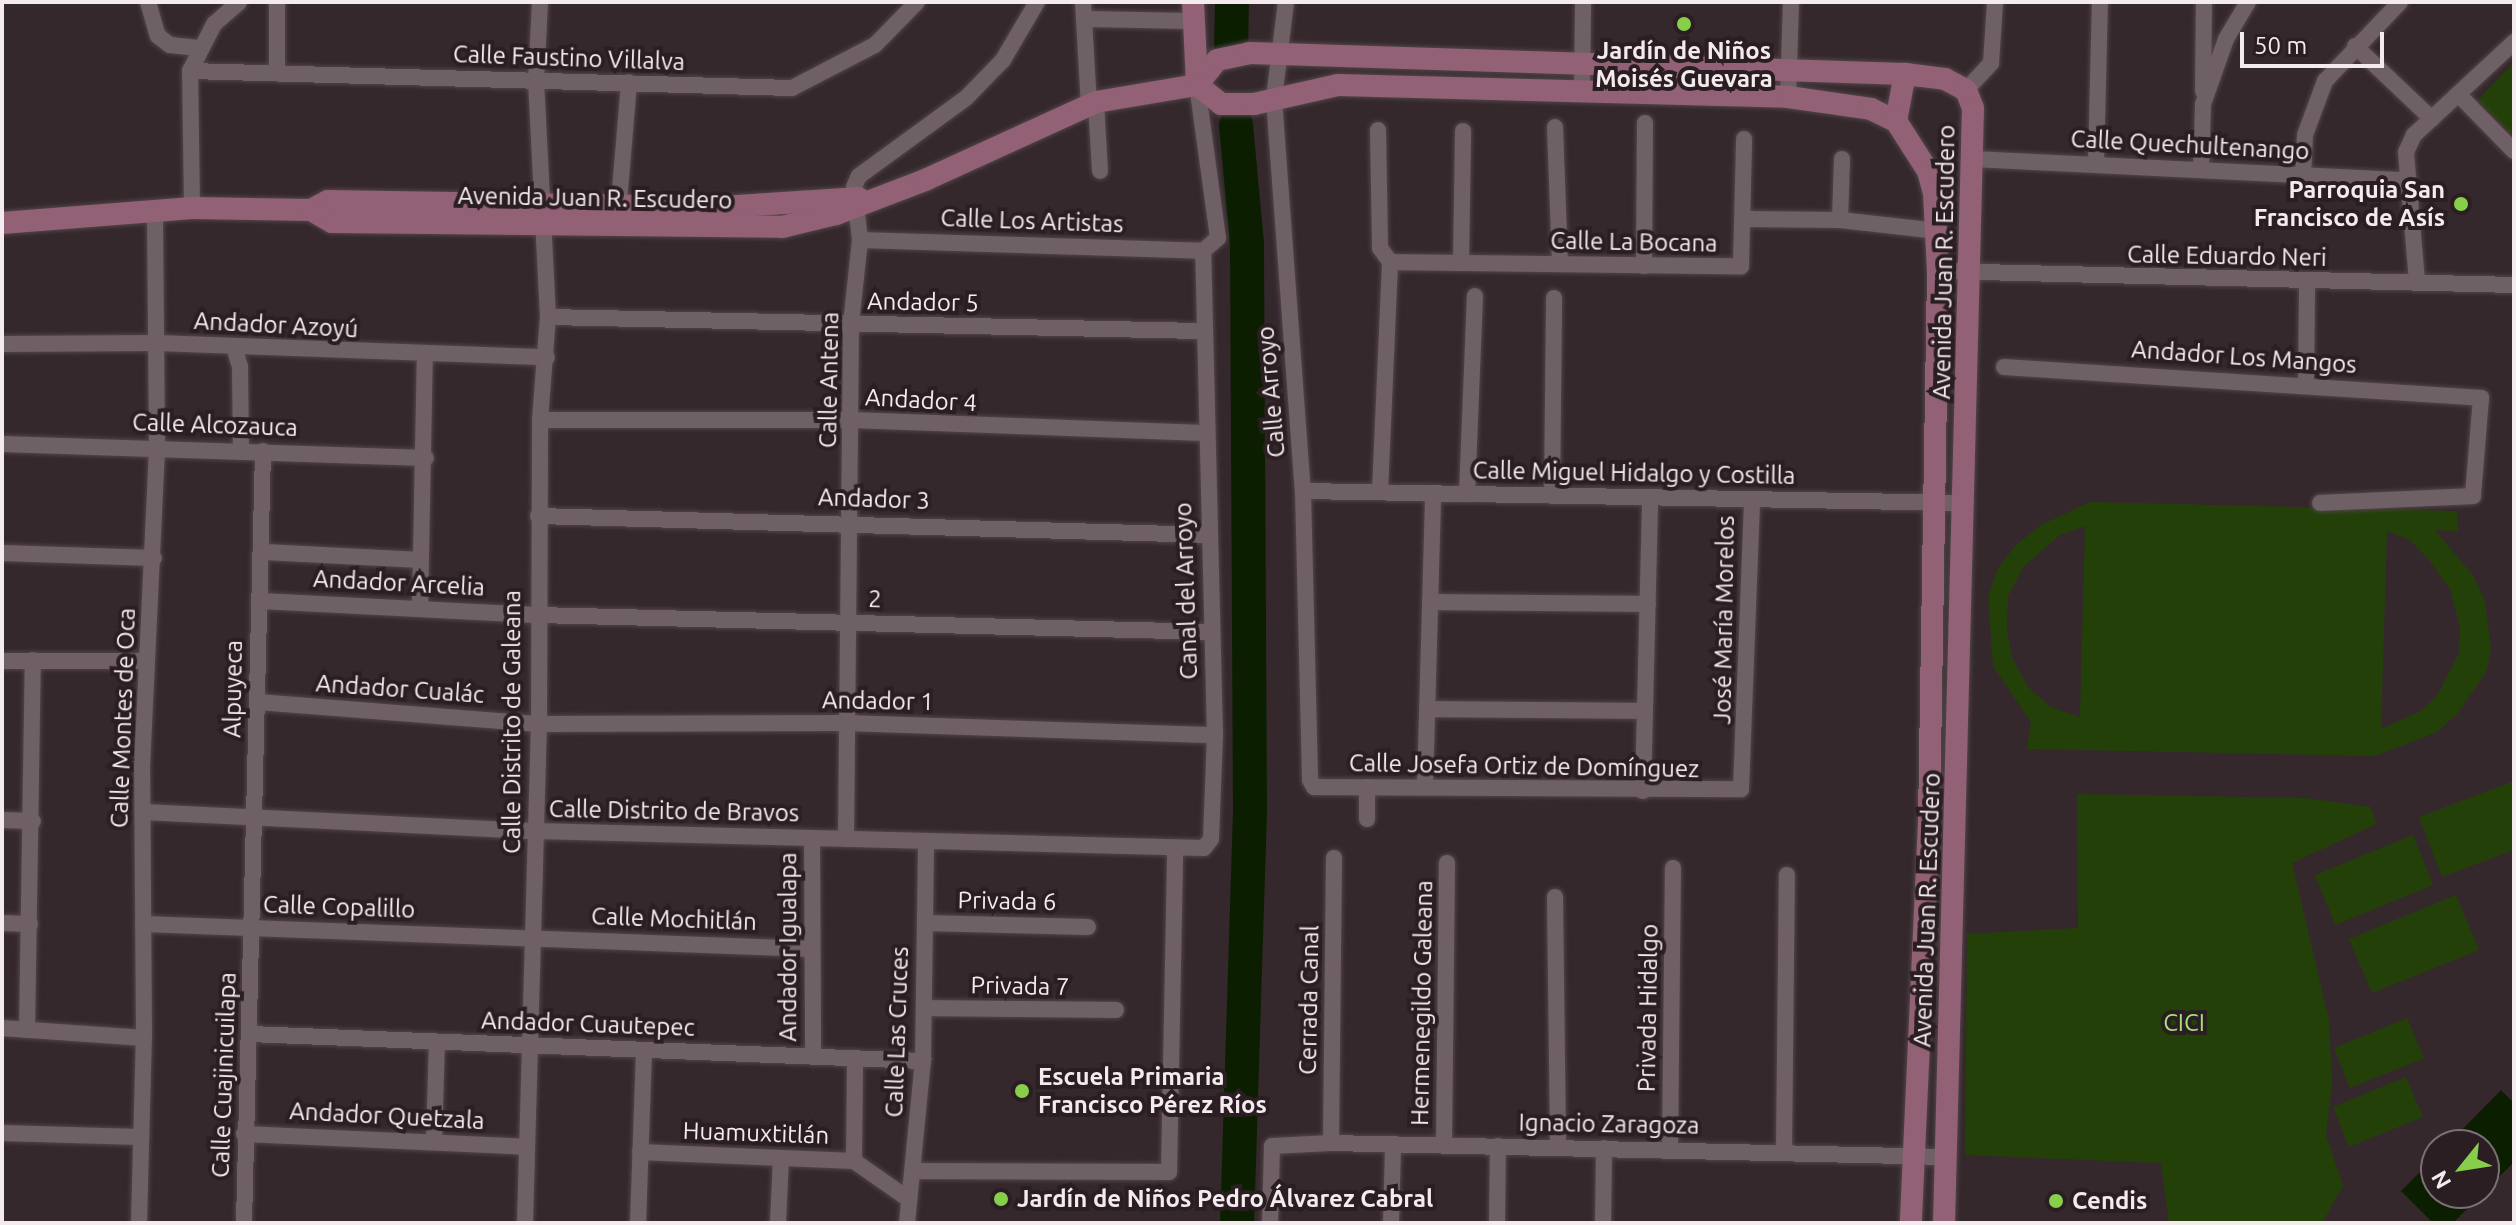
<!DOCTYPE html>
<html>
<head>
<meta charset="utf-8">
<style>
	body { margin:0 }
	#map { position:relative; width:2516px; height:1225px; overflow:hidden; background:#35282c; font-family:Ubuntu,sans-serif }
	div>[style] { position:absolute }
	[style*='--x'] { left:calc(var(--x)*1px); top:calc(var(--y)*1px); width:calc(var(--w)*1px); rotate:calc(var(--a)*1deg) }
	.green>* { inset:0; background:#244009 }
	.water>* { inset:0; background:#0b1f00 }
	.river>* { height:34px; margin:-17px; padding:0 17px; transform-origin:17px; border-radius:17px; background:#0b1f00 }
	.roads { filter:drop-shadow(0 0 2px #504549) drop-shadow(0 0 2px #504549) }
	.minor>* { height:16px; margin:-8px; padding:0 8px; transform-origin:8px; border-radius:8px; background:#6f6065 }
	.secondary>* { height:22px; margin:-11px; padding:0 11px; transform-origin:11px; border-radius:11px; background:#926175 }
	.dots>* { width:22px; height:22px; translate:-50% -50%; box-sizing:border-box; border:4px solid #2b1e23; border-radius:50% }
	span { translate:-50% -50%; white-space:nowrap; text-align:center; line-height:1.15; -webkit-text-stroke:8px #2b1e23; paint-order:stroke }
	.poi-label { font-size:24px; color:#f4ebee; font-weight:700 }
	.right { translate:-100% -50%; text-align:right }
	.left { translate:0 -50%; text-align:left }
	.street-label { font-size:24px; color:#f4ebee }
	.park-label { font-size:24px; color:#a6df7d }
	.frame { position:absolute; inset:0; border:4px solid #f4ebee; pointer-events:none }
	.north { position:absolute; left:2420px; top:1129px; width:80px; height:80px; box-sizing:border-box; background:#2b1e23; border:2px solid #7b7074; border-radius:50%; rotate:240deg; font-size:22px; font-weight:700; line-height:32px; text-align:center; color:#f4ebee }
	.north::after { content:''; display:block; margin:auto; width:28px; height:36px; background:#87cf4a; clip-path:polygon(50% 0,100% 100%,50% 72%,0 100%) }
	.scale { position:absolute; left:2240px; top:32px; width:144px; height:36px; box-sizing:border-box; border:4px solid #f4ebee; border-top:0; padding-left:10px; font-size:24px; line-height:28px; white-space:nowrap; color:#f4ebee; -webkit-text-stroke:6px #2b1e23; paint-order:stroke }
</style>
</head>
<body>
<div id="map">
	<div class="green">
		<div style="clip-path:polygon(2514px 62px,2514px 134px,2513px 136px,2478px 100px)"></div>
		<div style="clip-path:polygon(evenodd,2090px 502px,2457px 511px,2458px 531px,2435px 530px,2474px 577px,2485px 601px,2491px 649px,2486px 672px,2458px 713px,2437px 732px,2375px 756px,2027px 749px,2031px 722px,1993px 666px,1988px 598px,1998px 568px,2016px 545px,2041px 525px,2090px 502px,2085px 526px,2080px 716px,2079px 717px,2051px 707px,2029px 688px,2012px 658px,2007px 629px,2008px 596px,2023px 567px,2060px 535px,2085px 526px,2090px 502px,2387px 531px,2410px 540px,2429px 560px,2450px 589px,2460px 627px,2459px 653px,2437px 696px,2421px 711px,2381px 729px,2387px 531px)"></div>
		<div style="clip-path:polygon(2514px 781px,2514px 850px,2442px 877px,2419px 817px)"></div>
		<div style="clip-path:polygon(2077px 794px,2305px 798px,2371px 807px,2376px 824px,2292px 863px,2329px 1020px,2332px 1083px,2326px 1135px,2343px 1186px,2322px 1223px,2169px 1223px,2161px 1163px,1965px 1155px,1967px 934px,2078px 928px)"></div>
		<div style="clip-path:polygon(2413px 835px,2433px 885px,2335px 925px,2315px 875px)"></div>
		<div style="clip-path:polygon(2456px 895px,2479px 950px,2372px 993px,2349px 939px)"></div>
		<div style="clip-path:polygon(2407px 1018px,2424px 1058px,2350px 1088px,2334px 1048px)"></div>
		<div style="clip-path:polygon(2406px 1077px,2423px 1117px,2349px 1147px,2333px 1107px)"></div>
	</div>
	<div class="water">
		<div style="clip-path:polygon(2501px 1090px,2514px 1103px,2514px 1162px,2484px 1192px,2484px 1145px,2447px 1145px)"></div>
		<div style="clip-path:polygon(2436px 1156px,2436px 1193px,2483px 1193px,2453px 1223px,2433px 1223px,2401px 1191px)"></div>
	</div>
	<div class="river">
		<div style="--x:1231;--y:50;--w:48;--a:-88.8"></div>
		<div style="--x:1236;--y:125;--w:120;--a:84.7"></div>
		<div style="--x:1247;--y:244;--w:567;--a:89.7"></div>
		<div style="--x:1250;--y:811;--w:412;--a:91.8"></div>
	</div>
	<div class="roads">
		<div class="minor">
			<div style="--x:148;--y:2;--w:35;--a:74"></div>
			<div style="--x:158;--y:36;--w:15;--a:37"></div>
			<div style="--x:170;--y:45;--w:29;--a:6"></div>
			<div style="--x:1083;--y:2;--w:103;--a:86.7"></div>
			<div style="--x:1286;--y:2;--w:98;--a:97.1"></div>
			<div style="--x:1274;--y:99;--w:393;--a:85.8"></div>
			<div style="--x:1303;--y:491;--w:289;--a:88.6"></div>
			<div style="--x:1310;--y:780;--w:8;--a:60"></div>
			<div style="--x:1314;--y:787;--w:427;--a:0.3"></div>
			<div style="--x:1741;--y:789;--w:290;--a:-87.8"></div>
			<div style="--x:1084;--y:19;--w:109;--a:1.1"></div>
			<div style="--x:2355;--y:46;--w:106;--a:43.5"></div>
			<div style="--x:190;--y:71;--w:602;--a:1.62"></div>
			<div style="--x:792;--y:88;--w:93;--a:-27.4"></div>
			<div style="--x:875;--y:45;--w:60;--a:-45.7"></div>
			<div style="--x:277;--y:72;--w:70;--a:-90"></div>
			<div style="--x:1582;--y:90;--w:88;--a:-89.3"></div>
			<div style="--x:1966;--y:90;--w:37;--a:-47"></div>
			<div style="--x:1991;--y:63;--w:61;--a:-86.2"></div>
			<div style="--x:2203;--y:91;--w:89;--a:-89.4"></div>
			<div style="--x:2458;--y:94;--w:80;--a:45.5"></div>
			<div style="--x:1788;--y:97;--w:95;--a:-88.2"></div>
			<div style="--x:1096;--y:102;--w:69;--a:86.7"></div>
			<div style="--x:1555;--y:127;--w:136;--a:87.9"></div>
			<div style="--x:1378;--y:130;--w:118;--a:89"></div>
			<div style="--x:1380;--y:248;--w:17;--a:54"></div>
			<div style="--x:1390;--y:262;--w:351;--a:0.7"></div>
			<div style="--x:1741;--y:266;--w:127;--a:-88.6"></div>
			<div style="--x:1971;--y:159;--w:436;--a:2.8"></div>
			<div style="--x:2096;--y:163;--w:161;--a:-88.6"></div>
			<div style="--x:2201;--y:169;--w:65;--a:-88.2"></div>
			<div style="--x:2203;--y:104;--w:69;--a:-70.5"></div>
			<div style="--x:2226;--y:39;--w:43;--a:-59.3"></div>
			<div style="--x:2303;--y:175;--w:40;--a:-87.1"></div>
			<div style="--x:2305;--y:135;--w:58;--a:-69.7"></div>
			<div style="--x:2325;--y:81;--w:109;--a:-46.5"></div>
			<div style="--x:619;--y:202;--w:120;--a:-85.2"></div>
			<div style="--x:192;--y:208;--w:137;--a:-90.8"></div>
			<div style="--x:190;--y:71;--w:53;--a:-62.9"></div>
			<div style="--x:214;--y:24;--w:33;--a:-41"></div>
			<div style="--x:1746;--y:219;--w:94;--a:0.6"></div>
			<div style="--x:1840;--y:220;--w:99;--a:6.4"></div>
			<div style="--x:1840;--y:220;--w:61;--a:-88.1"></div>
			<div style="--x:860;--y:240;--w:343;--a:1.8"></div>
			<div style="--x:1461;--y:263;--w:132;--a:-89.1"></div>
			<div style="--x:1644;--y:266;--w:143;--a:-89.6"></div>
			<div style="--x:1938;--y:271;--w:576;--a:1.39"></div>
			<div style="--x:2417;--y:281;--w:129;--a:-94.9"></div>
			<div style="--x:2406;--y:152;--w:19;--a:-65"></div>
			<div style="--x:2414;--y:135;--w:137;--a:-42.9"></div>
			<div style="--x:548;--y:317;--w:654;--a:1.23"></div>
			<div style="--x:2;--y:344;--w:155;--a:-0.4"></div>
			<div style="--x:157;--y:343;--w:390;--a:2.1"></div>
			<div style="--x:234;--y:347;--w:21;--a:73"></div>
			<div style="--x:240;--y:367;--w:82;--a:89.3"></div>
			<div style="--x:2004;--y:367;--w:478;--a:3.7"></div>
			<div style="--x:2481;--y:398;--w:98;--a:94.7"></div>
			<div style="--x:2473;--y:496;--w:153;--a:177.4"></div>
			<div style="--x:2306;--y:386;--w:104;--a:-89.4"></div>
			<div style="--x:540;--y:420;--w:311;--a:0"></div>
			<div style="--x:851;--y:420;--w:353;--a:2.1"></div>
			<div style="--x:2;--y:444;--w:424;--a:1.9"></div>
			<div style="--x:1303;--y:491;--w:661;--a:1.04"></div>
			<div style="--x:1380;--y:492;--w:230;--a:-87.5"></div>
			<div style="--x:1467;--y:494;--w:198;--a:-87.7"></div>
			<div style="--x:1552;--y:496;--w:198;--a:-89.4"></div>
			<div style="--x:538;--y:516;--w:671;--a:1.62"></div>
			<div style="--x:264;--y:552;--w:157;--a:2.9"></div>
			<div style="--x:2;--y:553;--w:152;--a:1.9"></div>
			<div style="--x:259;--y:601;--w:278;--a:2.9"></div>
			<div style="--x:537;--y:615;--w:674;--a:1.44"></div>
			<div style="--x:1430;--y:602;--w:218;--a:0.5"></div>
			<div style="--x:420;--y:607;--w:251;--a:-88.9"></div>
			<div style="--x:2;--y:661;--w:145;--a:0"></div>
			<div style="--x:258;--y:702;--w:282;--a:4.5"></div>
			<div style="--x:539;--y:724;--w:307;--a:-0.2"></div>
			<div style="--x:846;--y:723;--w:369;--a:1.9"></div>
			<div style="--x:1427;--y:709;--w:218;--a:0.5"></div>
			<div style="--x:1425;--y:786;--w:293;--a:-88.4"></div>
			<div style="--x:1367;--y:787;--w:32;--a:90"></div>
			<div style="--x:1643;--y:791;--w:293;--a:-88.6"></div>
			<div style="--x:144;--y:812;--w:392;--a:2.8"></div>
			<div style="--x:536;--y:831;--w:668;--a:1.46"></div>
			<div style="--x:1204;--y:848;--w:11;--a:-52"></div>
			<div style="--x:1211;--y:839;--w:104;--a:-87.8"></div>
			<div style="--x:1215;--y:735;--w:484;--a:-91.4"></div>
			<div style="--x:1203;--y:251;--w:20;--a:-41"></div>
			<div style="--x:1218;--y:238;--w:154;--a:-97.8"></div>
			<div style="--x:2;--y:820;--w:31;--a:2"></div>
			<div style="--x:812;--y:838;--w:218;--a:89.7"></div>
			<div style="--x:846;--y:839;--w:515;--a:-89.44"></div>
			<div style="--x:851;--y:324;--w:84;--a:-83.9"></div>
			<div style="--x:860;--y:240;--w:53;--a:-96.5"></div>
			<div style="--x:854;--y:187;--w:12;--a:-66"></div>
			<div style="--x:859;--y:176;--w:132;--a:-36.1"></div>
			<div style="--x:966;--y:98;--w:53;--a:-45.8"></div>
			<div style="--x:1003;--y:60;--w:67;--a:-59.6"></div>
			<div style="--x:1555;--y:897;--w:250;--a:89.3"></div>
			<div style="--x:2;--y:923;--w:28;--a:2"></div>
			<div style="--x:925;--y:923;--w:163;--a:1.4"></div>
			<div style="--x:143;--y:924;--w:669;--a:2.14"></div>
			<div style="--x:924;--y:1008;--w:192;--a:0.6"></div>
			<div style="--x:2;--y:1028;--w:142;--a:4"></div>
			<div style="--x:27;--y:1030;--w:370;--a:-89.1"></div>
			<div style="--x:250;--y:1034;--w:674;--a:2.3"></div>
			<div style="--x:2;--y:1133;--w:137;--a:1.7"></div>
			<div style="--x:244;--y:1134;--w:283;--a:2.6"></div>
			<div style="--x:434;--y:1141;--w:99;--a:-88.3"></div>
			<div style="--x:1331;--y:1143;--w:285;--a:-89.4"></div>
			<div style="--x:1444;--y:1145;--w:282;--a:-89.4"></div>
			<div style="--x:1670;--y:1149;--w:281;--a:-89.4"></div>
			<div style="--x:1784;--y:1151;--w:276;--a:-89.4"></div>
			<div style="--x:640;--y:1152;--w:214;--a:2.4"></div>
			<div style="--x:854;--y:1161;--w:65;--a:34.9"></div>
			<div style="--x:854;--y:1161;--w:103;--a:-89.4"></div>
			<div style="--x:913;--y:1171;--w:256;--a:0.2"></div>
			<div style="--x:1169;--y:1172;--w:323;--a:-88.9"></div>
			<div style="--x:139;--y:1223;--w:185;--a:-88.5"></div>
			<div style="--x:144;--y:1038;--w:271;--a:-90.4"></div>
			<div style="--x:142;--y:767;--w:321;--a:-87.3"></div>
			<div style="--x:157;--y:446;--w:232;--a:-90.5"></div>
			<div style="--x:244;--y:1223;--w:772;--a:-88.59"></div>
			<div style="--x:525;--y:1223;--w:499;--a:-88.4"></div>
			<div style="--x:539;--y:724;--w:304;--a:-89.8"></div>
			<div style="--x:540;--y:420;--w:103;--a:-85.6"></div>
			<div style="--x:548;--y:317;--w:236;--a:-92.9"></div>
			<div style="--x:536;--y:81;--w:79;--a:-87.1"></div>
			<div style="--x:638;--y:1223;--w:172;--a:-88"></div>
			<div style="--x:778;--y:1223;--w:65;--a:-87.4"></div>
			<div style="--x:907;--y:1223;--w:163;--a:-84.4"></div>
			<div style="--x:923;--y:1061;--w:219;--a:-89.2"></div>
			<div style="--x:1270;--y:1223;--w:77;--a:-88.5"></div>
			<div style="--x:1272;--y:1146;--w:59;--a:-2.9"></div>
			<div style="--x:1331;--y:1143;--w:615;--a:1.3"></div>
			<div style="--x:1391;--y:1223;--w:76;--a:-88.5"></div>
			<div style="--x:1497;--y:1223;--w:77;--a:-89.3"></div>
			<div style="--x:1603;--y:1223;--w:75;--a:-89.2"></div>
		</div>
		<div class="secondary">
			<div style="--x:1193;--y:2;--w:83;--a:87.2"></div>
			<div style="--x:1197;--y:85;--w:32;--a:-51"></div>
			<div style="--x:1217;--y:60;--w:33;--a:-12"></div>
			<div style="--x:1249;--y:53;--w:656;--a:1.83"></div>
			<div style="--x:1905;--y:74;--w:40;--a:7.1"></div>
			<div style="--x:1945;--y:79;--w:24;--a:28"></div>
			<div style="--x:1966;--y:90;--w:19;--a:69"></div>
			<div style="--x:1973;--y:108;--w:1115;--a:91.49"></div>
			<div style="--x:1896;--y:121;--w:48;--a:-79.2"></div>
			<div style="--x:311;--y:210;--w:19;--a:-28"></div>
			<div style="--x:328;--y:201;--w:395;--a:0.9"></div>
			<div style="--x:723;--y:207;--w:136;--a:-3.8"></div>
			<div style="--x:2;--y:223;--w:191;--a:-4.5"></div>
			<div style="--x:192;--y:208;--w:119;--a:1"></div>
			<div style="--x:311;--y:210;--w:24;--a:30"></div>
			<div style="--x:332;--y:222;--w:450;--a:0.6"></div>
			<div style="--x:782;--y:227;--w:56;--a:-13.5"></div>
			<div style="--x:836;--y:214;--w:95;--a:-20.9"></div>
			<div style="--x:925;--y:180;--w:188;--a:-24.5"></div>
			<div style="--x:1096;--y:102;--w:102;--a:-9.6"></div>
			<div style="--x:1197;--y:85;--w:31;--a:38"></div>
			<div style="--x:1221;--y:104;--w:33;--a:0"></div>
			<div style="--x:1254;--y:104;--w:86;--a:-12.7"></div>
			<div style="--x:1338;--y:85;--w:450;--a:1.5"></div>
			<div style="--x:1788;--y:97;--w:84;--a:8.2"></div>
			<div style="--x:1871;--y:109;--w:28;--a:26"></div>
			<div style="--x:1896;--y:121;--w:59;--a:57.4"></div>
			<div style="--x:1928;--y:171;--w:23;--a:75"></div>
			<div style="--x:1934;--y:193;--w:78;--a:87.1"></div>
			<div style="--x:1938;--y:271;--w:551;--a:90.94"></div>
			<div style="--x:1929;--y:822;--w:401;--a:92.6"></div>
		</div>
	</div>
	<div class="dots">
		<div style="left:1684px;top:24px;background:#87cf4a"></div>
		<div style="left:2461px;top:204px;background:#87cf4a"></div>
		<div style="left:1022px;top:1091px;background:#87cf4a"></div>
		<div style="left:1001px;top:1199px;background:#87cf4a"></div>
		<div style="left:2056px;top:1201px;background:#87cf4a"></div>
	</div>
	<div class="poi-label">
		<span style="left:1684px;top:65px">Jardín de Niños<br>Moisés Guevara</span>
		<span class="right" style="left:2445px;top:204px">Parroquia San<br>Francisco de Asís</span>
		<span class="left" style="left:1038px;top:1091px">Escuela Primaria<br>Francisco Pérez Ríos</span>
		<span class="left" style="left:1017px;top:1199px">Jardín de Niños Pedro Álvarez Cabral</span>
		<span class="left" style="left:2072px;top:1201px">Cendis</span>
	</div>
	<div class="street-label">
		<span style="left:569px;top:58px;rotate:2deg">Calle Faustino Villalva</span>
		<span style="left:2190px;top:145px;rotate:3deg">Calle Quechultenango</span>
		<span style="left:595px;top:198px;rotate:1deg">Avenida Juan R. Escudero</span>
		<span style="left:1032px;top:221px;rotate:2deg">Calle Los Artistas</span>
		<span style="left:1634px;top:242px;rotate:1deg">Calle La Bocana</span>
		<span style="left:2227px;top:256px;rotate:1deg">Calle Eduardo Neri</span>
		<span style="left:1944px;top:262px;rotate:-89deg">Avenida Juan R. Escudero</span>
		<span style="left:923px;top:302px;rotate:1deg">Andador 5</span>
		<span style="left:276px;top:325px;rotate:3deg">Andador Azoyú</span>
		<span style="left:2244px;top:357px;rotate:4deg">Andador Los Mangos</span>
		<span style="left:829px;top:380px;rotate:-89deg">Calle Antena</span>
		<span style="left:1271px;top:392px;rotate:-95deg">Calle Arroyo</span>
		<span style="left:921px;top:400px;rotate:3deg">Andador 4</span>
		<span style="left:215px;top:425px;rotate:2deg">Calle Alcozauca</span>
		<span style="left:1634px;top:473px;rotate:1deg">Calle Miguel Hidalgo y Costilla</span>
		<span style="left:874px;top:499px;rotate:2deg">Andador 3</span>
		<span style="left:399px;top:583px;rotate:3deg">Andador Arcelia</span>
		<span style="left:1186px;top:591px;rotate:-92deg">Canal del Arroyo</span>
		<span style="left:875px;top:599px;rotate:2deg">2</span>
		<span style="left:1724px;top:620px;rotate:-89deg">José María Morelos</span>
		<span style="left:233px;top:689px;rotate:-89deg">Alpuyeca</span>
		<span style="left:400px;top:689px;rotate:4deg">Andador Cualác</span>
		<span style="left:878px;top:701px;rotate:1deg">Andador 1</span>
		<span style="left:123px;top:718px;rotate:-88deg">Calle Montes de Oca</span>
		<span style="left:512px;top:722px;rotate:-90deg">Calle Distrito de Galeana</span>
		<span style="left:1524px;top:766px;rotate:1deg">Calle Josefa Ortiz de Domínguez</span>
		<span style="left:674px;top:811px;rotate:1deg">Calle Distrito de Bravos</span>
		<span style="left:1007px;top:901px;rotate:1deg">Privada 6</span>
		<span style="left:339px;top:907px;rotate:2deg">Calle Copalillo</span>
		<span style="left:1927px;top:910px;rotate:-88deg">Avenida Juan R. Escudero</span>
		<span style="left:674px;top:919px;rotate:2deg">Calle Mochitlán</span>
		<span style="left:788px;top:947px;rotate:-90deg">Andador Igualapa</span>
		<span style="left:1020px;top:986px;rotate:1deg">Privada 7</span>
		<span style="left:1309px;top:1000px;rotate:-89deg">Cerrada Canal</span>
		<span style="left:1422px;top:1003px;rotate:-89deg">Hermenegildo Galeana</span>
		<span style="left:1648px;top:1008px;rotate:-89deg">Privada Hidalgo</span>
		<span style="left:588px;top:1024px;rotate:2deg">Andador Cuautepec</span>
		<span style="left:897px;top:1032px;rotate:-88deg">Calle Las Cruces</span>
		<span style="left:224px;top:1075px;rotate:-88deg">Calle Cuajinicuilapa</span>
		<span style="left:387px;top:1116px;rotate:3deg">Andador Quetzala</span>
		<span style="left:1609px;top:1124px;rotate:1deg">Ignacio Zaragoza</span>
		<span style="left:756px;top:1133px;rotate:2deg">Huamuxtitlán</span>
	</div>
	<div class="park-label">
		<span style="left:2184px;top:1023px">CICI</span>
	</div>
	<div class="frame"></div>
	<div class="north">N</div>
	<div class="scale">50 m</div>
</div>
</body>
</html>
